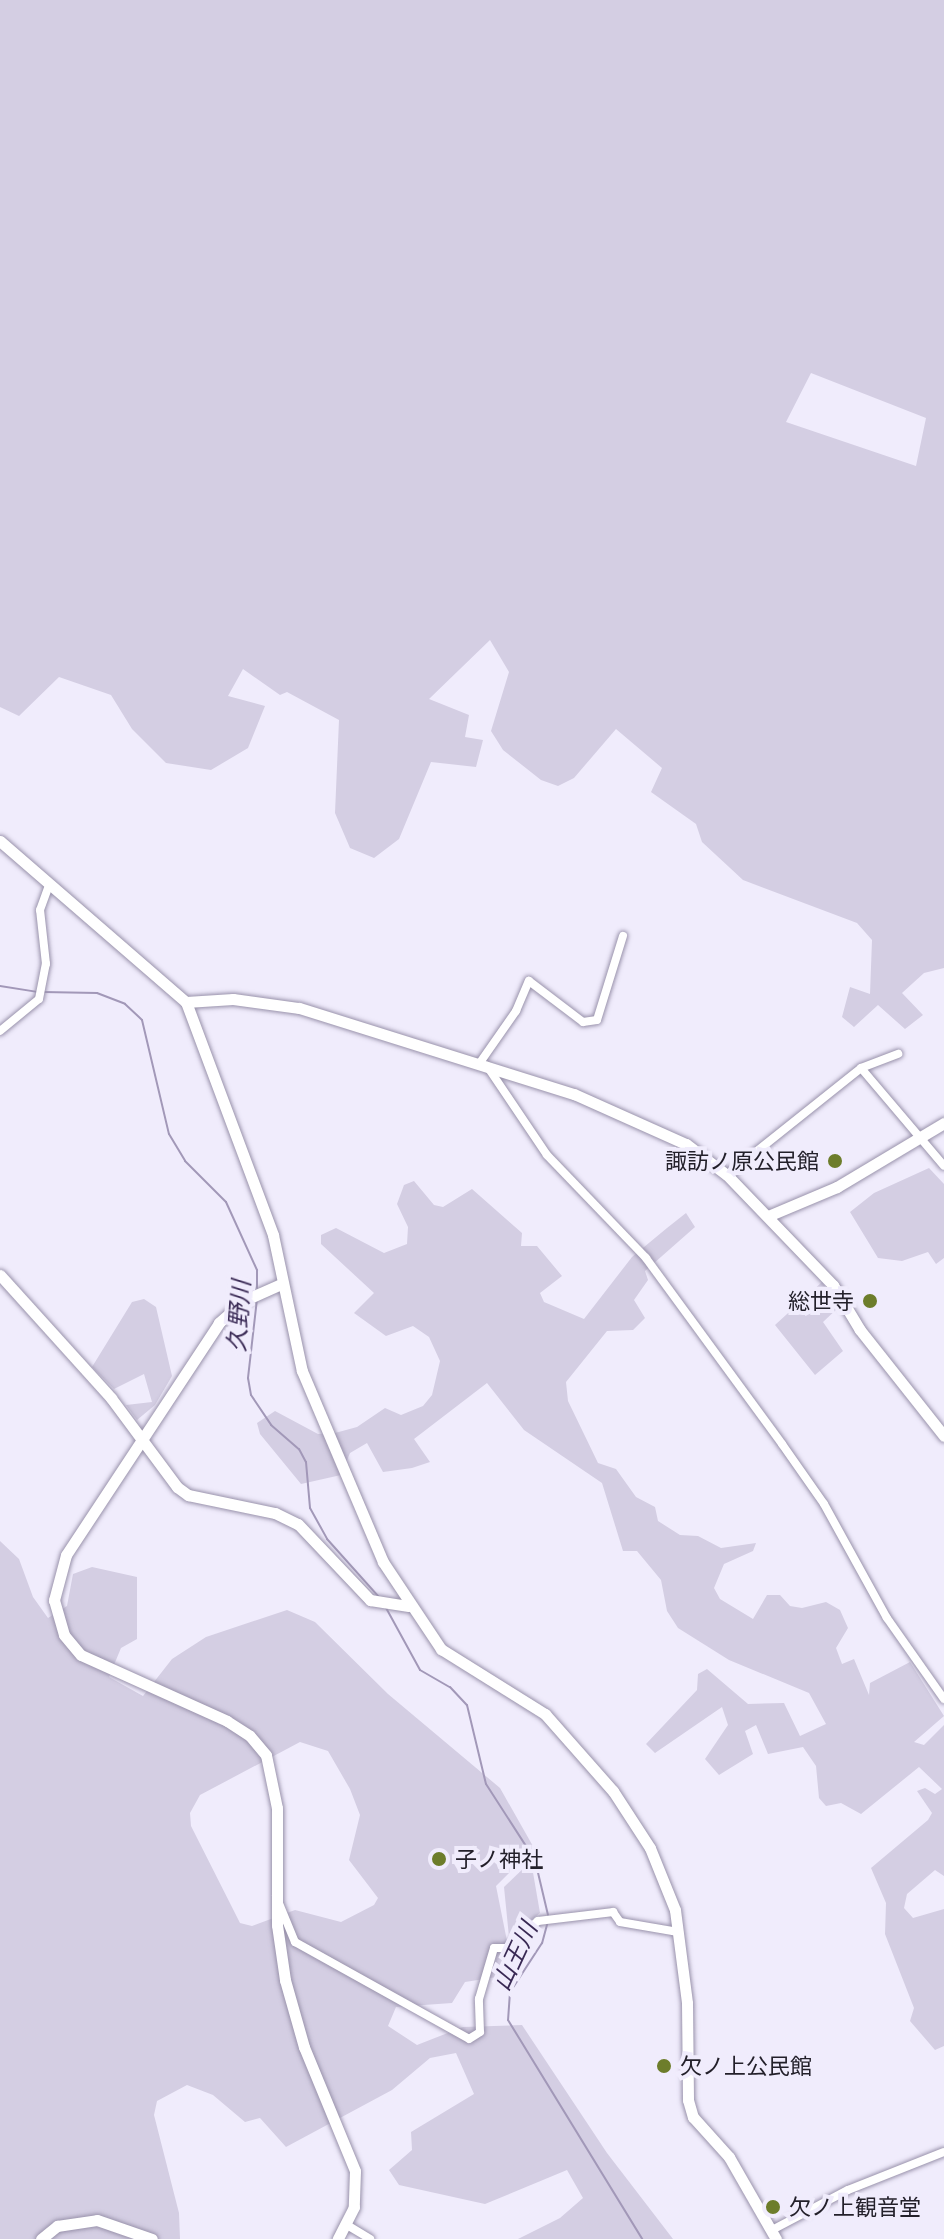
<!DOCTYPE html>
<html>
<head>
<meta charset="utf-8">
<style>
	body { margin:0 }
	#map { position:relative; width:944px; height:2239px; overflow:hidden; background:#f0ecfc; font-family:Commissioner,"Noto Sans JP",sans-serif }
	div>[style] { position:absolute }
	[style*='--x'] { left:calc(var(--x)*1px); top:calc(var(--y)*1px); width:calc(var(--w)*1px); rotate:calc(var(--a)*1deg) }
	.green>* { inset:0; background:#d4cee3 }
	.stream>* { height:2px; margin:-1px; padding:0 1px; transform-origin:1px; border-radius:1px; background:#a298b8 }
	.roads { filter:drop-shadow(0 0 2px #9992ab) drop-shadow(0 0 2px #9992ab) }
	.minor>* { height:8px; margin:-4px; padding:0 4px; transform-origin:4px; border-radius:4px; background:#fff }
	.tertiary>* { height:11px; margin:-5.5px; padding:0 5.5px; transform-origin:5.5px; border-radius:5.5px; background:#fff }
	.dots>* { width:22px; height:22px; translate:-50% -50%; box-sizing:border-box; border:4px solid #f0ecfc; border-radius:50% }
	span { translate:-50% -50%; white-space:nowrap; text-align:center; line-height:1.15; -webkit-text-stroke:8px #f0ecfc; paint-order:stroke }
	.poi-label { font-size:22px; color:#23202a }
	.right { translate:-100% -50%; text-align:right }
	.left { translate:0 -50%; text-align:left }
	.water-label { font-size:24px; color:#392954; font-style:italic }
</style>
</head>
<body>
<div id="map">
	<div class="green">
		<div style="clip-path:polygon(evenodd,0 0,944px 0,944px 968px,924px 973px,902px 993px,923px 1015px,905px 1029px,878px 1005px,854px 1027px,842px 1017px,850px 987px,870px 994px,872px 940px,857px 923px,743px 880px,702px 842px,696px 824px,651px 792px,662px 768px,616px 729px,574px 778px,558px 786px,541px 780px,503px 750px,491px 731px,509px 672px,490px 640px,429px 699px,469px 715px,465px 737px,483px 740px,476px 767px,431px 762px,399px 839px,374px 858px,350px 848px,335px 813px,339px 720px,287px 692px,280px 695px,243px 669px,228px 696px,265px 706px,248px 748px,211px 770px,166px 763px,132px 729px,111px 695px,59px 677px,19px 716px,0 707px,0 0,811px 373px,926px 418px,916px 466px,786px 422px,811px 373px)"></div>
		<div style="clip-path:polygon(929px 1168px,944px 1184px,944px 1258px,936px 1264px,928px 1252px,902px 1261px,878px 1258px,850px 1212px,874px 1193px)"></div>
		<div style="clip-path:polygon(414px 1181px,434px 1205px,443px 1207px,472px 1189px,522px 1233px,521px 1246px,537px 1246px,562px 1276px,540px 1293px,544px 1302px,584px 1319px,632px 1257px,667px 1228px,686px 1213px,695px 1227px,645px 1271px,648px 1280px,634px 1300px,645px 1318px,633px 1330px,607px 1331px,566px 1382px,568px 1401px,598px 1463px,616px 1469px,636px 1497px,655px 1507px,658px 1521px,680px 1535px,698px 1536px,721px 1548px,756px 1543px,753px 1551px,724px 1564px,714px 1588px,720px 1599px,753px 1619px,767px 1595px,780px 1595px,790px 1606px,802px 1608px,826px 1602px,840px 1610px,848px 1628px,836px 1648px,842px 1664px,854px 1659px,869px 1695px,870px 1683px,910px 1662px,944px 1716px,914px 1742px,924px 1745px,944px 1725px,944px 1876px,935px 1870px,907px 1894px,904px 1908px,913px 1918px,944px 1909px,944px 2046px,935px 2050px,910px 2021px,914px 2008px,885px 1934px,886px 1903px,871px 1868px,928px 1820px,932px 1813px,917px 1791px,925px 1788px,935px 1794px,942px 1789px,919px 1767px,861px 1814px,841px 1803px,826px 1806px,819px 1798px,816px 1766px,803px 1747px,768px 1754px,756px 1725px,745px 1731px,753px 1754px,719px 1775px,705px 1759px,728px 1725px,722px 1707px,655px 1753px,646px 1744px,697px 1690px,698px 1674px,707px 1669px,748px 1704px,784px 1703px,800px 1736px,826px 1724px,809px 1693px,729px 1660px,678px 1628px,667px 1611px,661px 1580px,637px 1551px,623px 1551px,602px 1483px,524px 1430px,487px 1383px,414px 1439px,430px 1462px,412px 1468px,383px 1472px,367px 1443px,350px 1453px,341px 1475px,301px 1484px,260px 1434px,257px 1423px,275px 1411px,318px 1434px,335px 1433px,357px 1427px,385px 1408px,401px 1415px,423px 1406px,432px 1395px,440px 1361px,429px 1337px,413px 1326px,386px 1336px,354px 1313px,374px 1293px,321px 1244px,321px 1235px,336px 1228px,384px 1253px,407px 1244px,408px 1227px,397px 1204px,404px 1185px)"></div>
		<div style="clip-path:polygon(822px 1282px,839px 1307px,823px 1322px,843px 1351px,815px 1375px,775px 1325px)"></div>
		<div style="clip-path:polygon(144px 1299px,156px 1307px,172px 1376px,155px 1405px,137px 1420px,126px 1405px,152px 1402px,144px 1374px,114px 1389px,92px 1367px,132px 1302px)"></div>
		<div style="clip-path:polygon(evenodd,0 1541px,19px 1559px,33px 1597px,48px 1618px,67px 1606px,73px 1574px,92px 1567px,137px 1577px,137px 1639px,121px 1648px,109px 1677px,143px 1696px,172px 1659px,206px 1637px,287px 1610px,315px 1622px,388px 1694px,500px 1788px,534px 1848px,496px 1886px,511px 1961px,497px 1977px,465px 1982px,452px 2003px,396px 2007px,388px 2026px,417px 2045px,463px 2027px,522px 2025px,607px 2153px,673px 2239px,518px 2239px,560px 2218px,583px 2198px,567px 2170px,485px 2204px,399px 2185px,389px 2170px,412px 2150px,411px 2132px,474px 2094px,456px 2053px,430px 2058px,392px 2090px,286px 2147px,260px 2118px,245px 2122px,213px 2095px,187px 2085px,157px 2101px,154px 2115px,179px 2213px,180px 2239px,0 2239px,0 1541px,300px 1742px,328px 1751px,350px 1789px,360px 1815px,349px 1860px,378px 1898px,374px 1905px,341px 1922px,295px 1910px,252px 1926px,240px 1923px,191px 1826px,190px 1813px,200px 1795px,300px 1742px)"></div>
		<div style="clip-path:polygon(531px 1861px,540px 1913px,509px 1937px,504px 1887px)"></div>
	</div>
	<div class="stream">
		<div style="--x:0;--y:986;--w:36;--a:9"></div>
		<div style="--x:43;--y:992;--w:54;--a:1.1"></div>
		<div style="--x:97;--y:993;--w:30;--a:21"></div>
		<div style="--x:125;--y:1004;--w:23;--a:43"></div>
		<div style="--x:142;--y:1020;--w:117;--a:76.7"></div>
		<div style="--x:169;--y:1134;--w:31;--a:59"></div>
		<div style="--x:185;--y:1161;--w:58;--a:45"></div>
		<div style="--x:226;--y:1202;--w:75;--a:65.5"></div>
		<div style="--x:257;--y:1270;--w:18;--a:90"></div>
		<div style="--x:257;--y:1299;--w:80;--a:96.5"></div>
		<div style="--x:248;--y:1378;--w:17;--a:80"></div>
		<div style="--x:251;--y:1395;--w:36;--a:56"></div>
		<div style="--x:271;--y:1425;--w:37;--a:41"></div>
		<div style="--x:299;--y:1449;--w:15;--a:62"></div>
		<div style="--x:306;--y:1462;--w:46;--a:85"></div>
		<div style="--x:310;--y:1508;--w:35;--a:61"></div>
		<div style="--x:327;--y:1539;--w:78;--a:48.1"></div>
		<div style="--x:385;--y:1606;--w:73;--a:61.3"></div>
		<div style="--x:420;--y:1670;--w:34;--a:30"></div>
		<div style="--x:450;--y:1687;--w:25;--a:47"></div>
		<div style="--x:467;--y:1705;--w:81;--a:76.5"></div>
		<div style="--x:486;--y:1784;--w:90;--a:57.2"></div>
		<div style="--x:535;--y:1860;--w:57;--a:76.7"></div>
		<div style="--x:548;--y:1921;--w:23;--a:105"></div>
		<div style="--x:542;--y:1943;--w:59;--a:123.1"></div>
		<div style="--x:510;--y:1992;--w:28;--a:94"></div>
		<div style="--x:508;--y:2020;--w:257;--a:58.5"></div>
	</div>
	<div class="roads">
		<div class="minor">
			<div style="--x:0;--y:1031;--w:50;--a:-39.4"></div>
			<div style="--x:39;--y:999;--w:36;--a:-79"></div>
			<div style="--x:46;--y:964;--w:54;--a:-96.3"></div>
			<div style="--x:40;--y:910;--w:23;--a:-70"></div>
			<div style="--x:479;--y:1064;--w:65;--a:-55.1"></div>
			<div style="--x:516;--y:1011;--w:33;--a:-67"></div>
			<div style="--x:529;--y:981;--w:68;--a:37.2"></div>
			<div style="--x:583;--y:1022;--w:14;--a:-8"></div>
			<div style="--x:597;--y:1020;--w:88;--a:-72.8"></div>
			<div style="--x:487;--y:1066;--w:107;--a:56"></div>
			<div style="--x:547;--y:1155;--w:143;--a:46.1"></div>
			<div style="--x:646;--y:1258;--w:230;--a:53.8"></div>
			<div style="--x:782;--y:1444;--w:73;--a:55"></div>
			<div style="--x:824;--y:1504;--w:130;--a:61.1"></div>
			<div style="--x:887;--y:1618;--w:99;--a:54.9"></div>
			<div style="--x:861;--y:1068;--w:128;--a:49.7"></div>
			<div style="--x:727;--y:1175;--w:171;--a:-38.6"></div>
			<div style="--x:861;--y:1068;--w:40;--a:-21"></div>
			<div style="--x:276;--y:1896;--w:50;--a:67.6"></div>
			<div style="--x:295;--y:1942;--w:199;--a:29.1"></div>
			<div style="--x:469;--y:2039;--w:13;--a:-32"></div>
			<div style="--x:480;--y:2032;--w:33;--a:-92"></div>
			<div style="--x:479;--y:1999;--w:53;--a:-73.6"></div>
			<div style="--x:494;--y:1948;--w:12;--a:0"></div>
			<div style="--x:506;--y:1948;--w:42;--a:-40.2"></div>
			<div style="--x:538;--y:1921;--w:76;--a:-6.8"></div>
			<div style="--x:613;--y:1912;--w:12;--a:55"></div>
			<div style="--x:620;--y:1922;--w:59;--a:9.8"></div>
			<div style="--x:347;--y:2225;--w:27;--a:31"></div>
			<div style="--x:772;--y:2230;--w:86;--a:-27.8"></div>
			<div style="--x:848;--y:2190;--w:103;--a:-21.6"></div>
		</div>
		<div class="tertiary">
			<div style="--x:0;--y:841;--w:246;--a:40.9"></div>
			<div style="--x:186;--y:1002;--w:249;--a:69.5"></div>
			<div style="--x:273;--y:1235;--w:139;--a:78"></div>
			<div style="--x:302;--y:1371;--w:207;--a:67"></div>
			<div style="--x:383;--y:1562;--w:105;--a:56.3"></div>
			<div style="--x:441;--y:1649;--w:123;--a:32"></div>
			<div style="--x:545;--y:1714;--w:103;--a:48.6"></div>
			<div style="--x:613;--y:1791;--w:68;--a:57"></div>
			<div style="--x:650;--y:1848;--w:67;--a:68"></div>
			<div style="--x:675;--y:1910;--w:94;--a:82.6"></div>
			<div style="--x:687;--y:2003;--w:97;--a:89.4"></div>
			<div style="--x:688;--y:2100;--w:18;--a:74"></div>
			<div style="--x:693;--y:2117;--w:54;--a:48"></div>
			<div style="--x:729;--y:2157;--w:95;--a:60.2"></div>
			<div style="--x:186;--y:1002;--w:47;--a:-3.7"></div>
			<div style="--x:233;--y:999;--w:67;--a:7.8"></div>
			<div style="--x:299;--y:1008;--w:288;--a:17.4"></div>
			<div style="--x:574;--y:1094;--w:123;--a:24.1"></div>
			<div style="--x:686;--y:1144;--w:51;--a:37.1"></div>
			<div style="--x:727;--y:1175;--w:153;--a:46.1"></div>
			<div style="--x:833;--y:1285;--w:52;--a:59"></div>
			<div style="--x:860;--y:1330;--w:135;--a:51.6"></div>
			<div style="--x:768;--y:1216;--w:75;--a:-22.8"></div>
			<div style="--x:837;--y:1187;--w:125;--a:-30.9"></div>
			<div style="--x:0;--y:1275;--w:166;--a:47.9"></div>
			<div style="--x:111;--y:1398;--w:111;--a:53.4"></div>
			<div style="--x:177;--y:1487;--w:14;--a:36"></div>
			<div style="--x:188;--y:1495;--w:89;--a:11.7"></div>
			<div style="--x:275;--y:1513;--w:25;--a:26"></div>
			<div style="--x:298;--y:1524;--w:105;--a:46.5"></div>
			<div style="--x:370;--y:1600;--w:39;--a:9"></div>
			<div style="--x:281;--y:1284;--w:39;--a:156"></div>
			<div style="--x:245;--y:1300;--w:35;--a:139"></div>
			<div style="--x:219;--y:1323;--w:278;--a:123.4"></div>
			<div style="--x:66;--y:1555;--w:47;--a:104.9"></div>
			<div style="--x:54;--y:1600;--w:36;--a:74"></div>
			<div style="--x:64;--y:1635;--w:26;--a:50"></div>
			<div style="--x:81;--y:1655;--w:160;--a:24.3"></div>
			<div style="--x:227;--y:1721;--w:27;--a:33"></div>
			<div style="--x:250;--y:1736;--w:25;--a:50"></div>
			<div style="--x:266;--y:1755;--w:54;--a:78.3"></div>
			<div style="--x:277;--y:1808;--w:117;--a:90"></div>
			<div style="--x:277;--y:1925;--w:56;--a:81.7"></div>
			<div style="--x:285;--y:1980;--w:70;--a:74.2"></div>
			<div style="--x:304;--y:2047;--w:134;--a:67.6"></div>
			<div style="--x:355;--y:2171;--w:36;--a:92"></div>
			<div style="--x:354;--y:2207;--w:36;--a:117"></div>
			<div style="--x:41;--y:2239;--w:21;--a:-39"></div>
			<div style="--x:57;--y:2226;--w:40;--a:-8.5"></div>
			<div style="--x:97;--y:2220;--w:58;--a:19.1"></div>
		</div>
	</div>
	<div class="dots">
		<div style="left:835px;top:1161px;background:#6d7d2b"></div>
		<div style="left:870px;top:1301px;background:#6d7d2b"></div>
		<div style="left:439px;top:1859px;background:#6d7d2b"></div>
		<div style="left:664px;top:2066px;background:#6d7d2b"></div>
		<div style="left:773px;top:2207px;background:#6d7d2b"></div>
	</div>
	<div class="poi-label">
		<span class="right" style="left:819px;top:1161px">諏訪ノ原公民館</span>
		<span class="right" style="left:854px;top:1301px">総世寺</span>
		<span class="left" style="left:455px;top:1859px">子ノ神社</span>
		<span class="left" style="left:680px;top:2066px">欠ノ上公民館</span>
		<span class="left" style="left:789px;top:2207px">欠ノ上観音堂</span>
	</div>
	<div class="water-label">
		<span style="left:238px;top:1316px;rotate:-86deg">久野川</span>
		<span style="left:514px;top:1956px;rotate:-65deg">山王川</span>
	</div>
</div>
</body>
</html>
